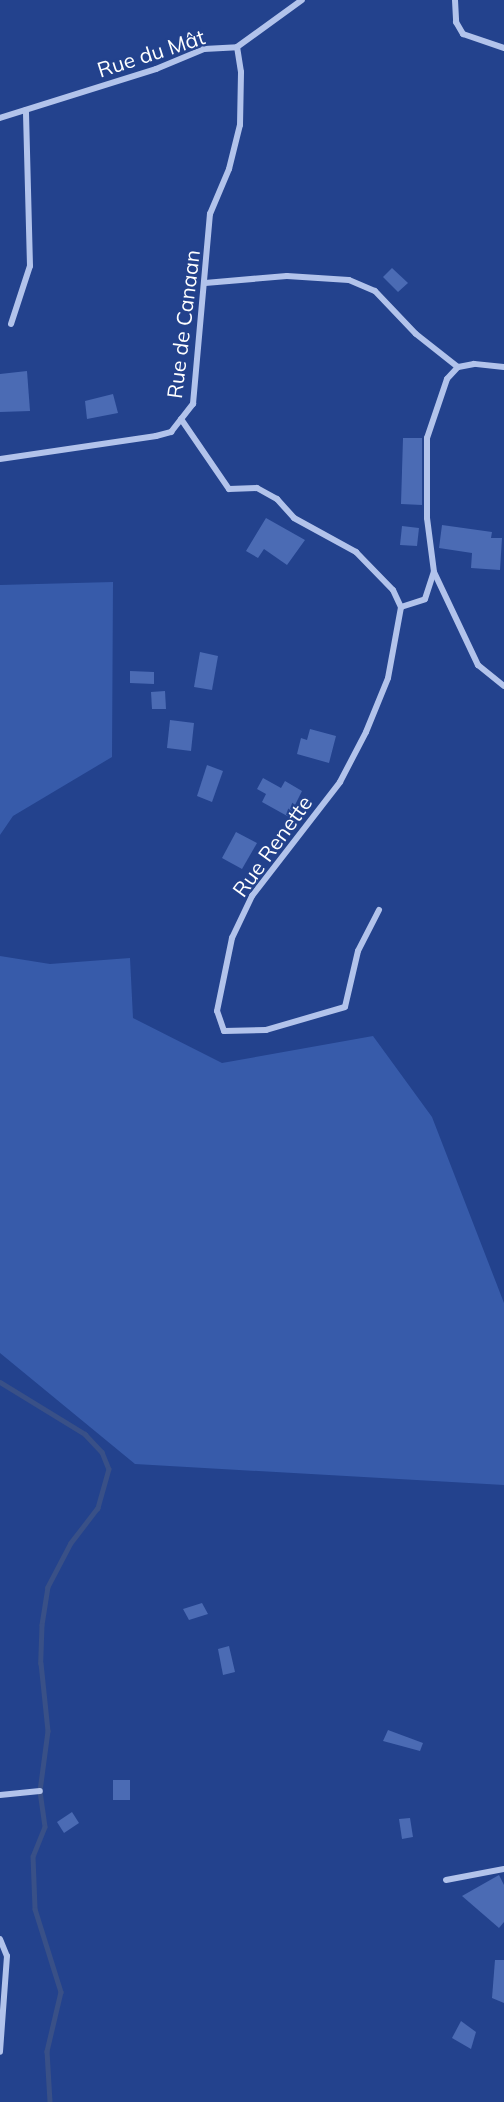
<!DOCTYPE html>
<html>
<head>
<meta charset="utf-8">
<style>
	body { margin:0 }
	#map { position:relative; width:504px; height:2102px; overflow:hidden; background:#23428d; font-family:Mulish,sans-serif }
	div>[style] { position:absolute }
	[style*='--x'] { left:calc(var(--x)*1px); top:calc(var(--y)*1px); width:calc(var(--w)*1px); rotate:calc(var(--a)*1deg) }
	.green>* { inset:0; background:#375baa }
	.stream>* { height:4.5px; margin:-2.25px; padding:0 2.25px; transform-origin:2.25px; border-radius:2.25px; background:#395087 }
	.building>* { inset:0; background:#4b6bb4 }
	.street>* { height:6px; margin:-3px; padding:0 3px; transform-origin:3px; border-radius:3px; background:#b2c3eb }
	span { translate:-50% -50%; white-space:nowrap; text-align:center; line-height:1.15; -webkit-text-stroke:4.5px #23428d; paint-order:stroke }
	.street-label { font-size:21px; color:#fff }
</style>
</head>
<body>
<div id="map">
	<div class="green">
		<div style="clip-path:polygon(113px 582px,112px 757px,13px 816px,0 835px,0 585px)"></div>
		<div style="clip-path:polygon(0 956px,50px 964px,130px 958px,133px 1018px,222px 1063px,373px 1036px,432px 1117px,504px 1303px,504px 1485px,135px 1464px,0 1353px)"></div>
	</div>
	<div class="stream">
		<div style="--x:0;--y:1382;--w:100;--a:31.5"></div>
		<div style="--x:85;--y:1434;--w:25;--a:47"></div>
		<div style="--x:102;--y:1452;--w:18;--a:68"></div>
		<div style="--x:109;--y:1469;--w:41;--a:105.8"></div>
		<div style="--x:98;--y:1508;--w:44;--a:127.6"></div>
		<div style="--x:71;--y:1543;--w:50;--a:117.6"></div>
		<div style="--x:48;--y:1587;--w:38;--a:99"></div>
		<div style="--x:42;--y:1625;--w:38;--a:92"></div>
		<div style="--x:41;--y:1663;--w:68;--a:84.1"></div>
		<div style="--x:48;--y:1731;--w:61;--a:97.6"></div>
		<div style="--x:40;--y:1791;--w:36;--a:82"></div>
		<div style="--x:45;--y:1827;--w:31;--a:112"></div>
		<div style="--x:33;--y:1856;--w:53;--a:87.8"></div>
		<div style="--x:35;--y:1909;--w:87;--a:72.6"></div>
		<div style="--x:61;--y:1992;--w:61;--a:103.3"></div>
		<div style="--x:47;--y:2051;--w:51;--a:86.6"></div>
	</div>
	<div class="building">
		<div style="clip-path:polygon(392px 268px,408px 283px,398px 292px,383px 277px)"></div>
		<div style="clip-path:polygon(27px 371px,30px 411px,0 412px,0 374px)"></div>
		<div style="clip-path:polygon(113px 394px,118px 413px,87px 419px,85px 401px)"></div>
		<div style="clip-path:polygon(403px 438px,422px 438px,422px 505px,401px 504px)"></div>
		<div style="clip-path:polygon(266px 518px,305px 540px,287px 565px,264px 549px,258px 558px,246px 551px)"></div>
		<div style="clip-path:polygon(442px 525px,492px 532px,491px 538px,502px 538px,500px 570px,471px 568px,472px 553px,439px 548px)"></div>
		<div style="clip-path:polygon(402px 526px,419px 528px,417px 546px,400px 545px)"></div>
		<div style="clip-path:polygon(200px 652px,218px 656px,212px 690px,194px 687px)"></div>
		<div style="clip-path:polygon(130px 671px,154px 672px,154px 684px,130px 683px)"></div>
		<div style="clip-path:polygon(165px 691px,166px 709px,152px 709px,151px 692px)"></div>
		<div style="clip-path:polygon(170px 720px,194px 723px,191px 751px,167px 748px)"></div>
		<div style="clip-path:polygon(310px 729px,336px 736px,329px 763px,297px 754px,301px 738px,307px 740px)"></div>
		<div style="clip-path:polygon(207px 765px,223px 771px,212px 802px,197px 796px)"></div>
		<div style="clip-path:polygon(263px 778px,281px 788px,285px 781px,302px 791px,289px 817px,262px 802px,266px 794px,257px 789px)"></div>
		<div style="clip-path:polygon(236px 832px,257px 843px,242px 869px,222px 858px)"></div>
		<div style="clip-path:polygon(202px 1603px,208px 1614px,189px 1620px,183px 1609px)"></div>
		<div style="clip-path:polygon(229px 1646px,235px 1672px,223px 1675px,218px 1649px)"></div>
		<div style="clip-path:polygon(388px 1730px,423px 1743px,420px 1751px,383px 1741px)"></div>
		<div style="clip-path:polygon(113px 1780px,130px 1780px,130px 1800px,113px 1800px)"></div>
		<div style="clip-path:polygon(72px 1812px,79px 1823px,64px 1833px,57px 1822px)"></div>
		<div style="clip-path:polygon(410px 1818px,413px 1837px,402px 1839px,399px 1819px)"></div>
		<div style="clip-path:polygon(499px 1875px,504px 1885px,504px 1922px,499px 1928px,462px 1896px)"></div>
		<div style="clip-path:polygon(495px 1960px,504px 1960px,504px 2003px,492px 1998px)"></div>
		<div style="clip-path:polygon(461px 2021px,476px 2032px,471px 2049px,452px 2038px)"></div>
	</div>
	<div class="street">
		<div style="--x:455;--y:0;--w:22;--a:87"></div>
		<div style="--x:456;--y:22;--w:14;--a:60"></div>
		<div style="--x:463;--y:34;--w:43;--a:18.9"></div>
		<div style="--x:0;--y:118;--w:164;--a:-17.4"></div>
		<div style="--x:156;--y:69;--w:52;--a:-22.6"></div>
		<div style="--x:204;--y:49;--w:33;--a:-3"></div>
		<div style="--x:237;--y:47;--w:80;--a:-35.9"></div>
		<div style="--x:205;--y:283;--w:82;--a:-4.9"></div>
		<div style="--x:287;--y:276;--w:62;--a:3.7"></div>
		<div style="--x:349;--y:280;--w:28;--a:23"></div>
		<div style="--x:375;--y:291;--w:59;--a:46.4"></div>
		<div style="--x:416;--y:334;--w:53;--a:38.2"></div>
		<div style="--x:11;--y:324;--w:61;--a:-71.9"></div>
		<div style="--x:30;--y:266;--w:156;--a:-91.5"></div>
		<div style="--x:504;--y:367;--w:30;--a:-174"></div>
		<div style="--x:474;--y:364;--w:16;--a:169"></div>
		<div style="--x:458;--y:367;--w:16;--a:133"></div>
		<div style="--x:447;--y:379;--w:62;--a:108.7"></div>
		<div style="--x:427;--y:438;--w:80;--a:90"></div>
		<div style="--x:427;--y:518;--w:54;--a:82.6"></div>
		<div style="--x:434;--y:572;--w:103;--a:64.7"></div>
		<div style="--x:478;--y:665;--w:33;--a:39"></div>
		<div style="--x:181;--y:419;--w:85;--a:55.6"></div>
		<div style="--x:229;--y:489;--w:28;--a:-2"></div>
		<div style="--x:257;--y:488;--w:23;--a:29"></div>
		<div style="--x:277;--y:499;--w:25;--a:48"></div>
		<div style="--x:294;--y:518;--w:71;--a:28.7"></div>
		<div style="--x:356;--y:552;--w:53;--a:45.8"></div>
		<div style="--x:393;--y:590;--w:19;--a:65"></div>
		<div style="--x:401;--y:607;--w:25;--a:-18"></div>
		<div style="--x:425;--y:599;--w:28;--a:-72"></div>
		<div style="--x:0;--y:459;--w:158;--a:-8.4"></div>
		<div style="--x:156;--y:436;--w:16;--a:-15"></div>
		<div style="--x:171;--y:432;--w:36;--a:-52"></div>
		<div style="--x:193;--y:404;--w:191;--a:-84.9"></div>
		<div style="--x:210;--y:214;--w:49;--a:-67.1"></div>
		<div style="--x:229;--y:169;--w:45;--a:-76"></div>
		<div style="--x:240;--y:125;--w:53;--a:-88.9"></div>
		<div style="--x:241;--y:72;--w:25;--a:-99"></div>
		<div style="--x:379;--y:910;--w:46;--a:117.1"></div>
		<div style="--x:358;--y:951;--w:57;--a:103.1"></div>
		<div style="--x:345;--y:1007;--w:82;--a:163.8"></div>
		<div style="--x:266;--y:1030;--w:42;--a:178.6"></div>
		<div style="--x:224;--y:1031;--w:21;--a:-109"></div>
		<div style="--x:217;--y:1011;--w:75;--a:-78.4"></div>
		<div style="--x:232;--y:938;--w:47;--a:-64.5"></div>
		<div style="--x:252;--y:896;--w:144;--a:-52.3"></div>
		<div style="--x:340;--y:782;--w:56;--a:-62.5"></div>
		<div style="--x:366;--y:732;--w:58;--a:-67.8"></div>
		<div style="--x:388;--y:678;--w:72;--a:-79.6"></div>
		<div style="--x:0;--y:1795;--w:40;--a:-5.7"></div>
		<div style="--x:446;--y:1880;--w:59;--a:-10.7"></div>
		<div style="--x:0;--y:1939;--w:18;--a:68"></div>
		<div style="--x:7;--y:1956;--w:96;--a:94.2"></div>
	</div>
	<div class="street-label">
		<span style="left:151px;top:53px;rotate:-18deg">Rue du Mât</span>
		<span style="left:183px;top:324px;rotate:-83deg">Rue de Canaan</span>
		<span style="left:272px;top:846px;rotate:-54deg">Rue Renette</span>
	</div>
</div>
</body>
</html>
